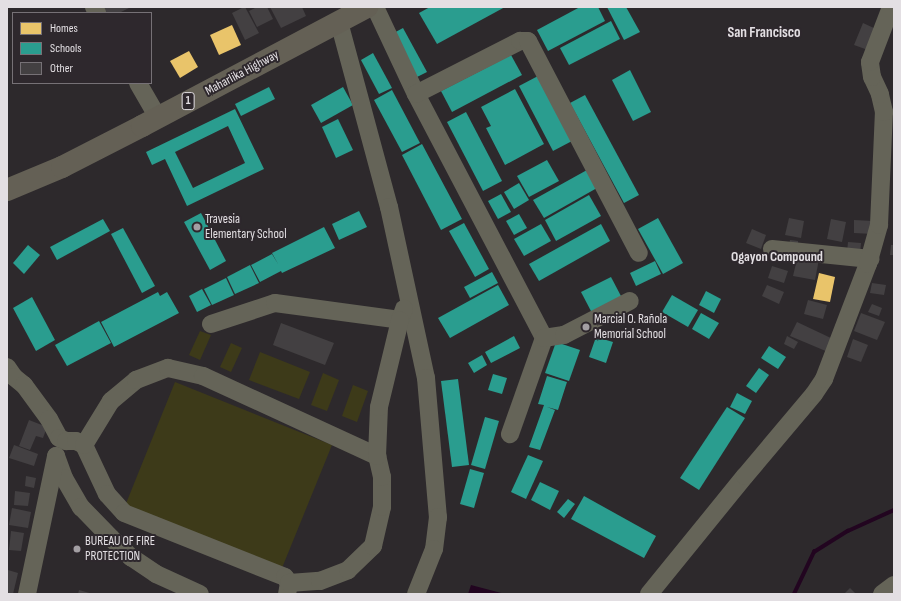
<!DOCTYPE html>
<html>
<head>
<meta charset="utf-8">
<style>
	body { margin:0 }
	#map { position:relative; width:901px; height:601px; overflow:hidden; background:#2d292c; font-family:"Sofia Sans Condensed",sans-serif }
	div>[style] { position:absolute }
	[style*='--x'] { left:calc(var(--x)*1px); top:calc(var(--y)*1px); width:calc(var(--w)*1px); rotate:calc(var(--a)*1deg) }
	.green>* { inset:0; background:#3d3a19 }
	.water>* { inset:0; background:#220520 }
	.homes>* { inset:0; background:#e9c46a }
	.schools>* { inset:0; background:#2a9d8f }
	.stream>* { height:3.5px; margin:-1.75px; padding:0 1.75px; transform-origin:1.75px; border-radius:1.75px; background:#220520 }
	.building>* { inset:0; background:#434042 }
	.minor>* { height:18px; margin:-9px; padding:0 9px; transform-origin:9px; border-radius:9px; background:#656458 }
	.highway>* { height:22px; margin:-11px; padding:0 11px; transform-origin:11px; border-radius:11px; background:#646055 }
	.dots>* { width:11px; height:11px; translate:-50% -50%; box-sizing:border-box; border:2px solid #2e282d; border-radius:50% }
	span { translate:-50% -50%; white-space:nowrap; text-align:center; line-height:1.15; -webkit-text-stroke:4px #2e282d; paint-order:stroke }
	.shield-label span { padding:1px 3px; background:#2e282d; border:1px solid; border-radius:3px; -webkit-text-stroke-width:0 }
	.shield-label { font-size:12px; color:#e3dfe3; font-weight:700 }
	.street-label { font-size:13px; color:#e3dfe3 }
	.poi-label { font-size:13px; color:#e3dfe3 }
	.left { translate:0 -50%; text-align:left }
	.neighbourhood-label { font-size:14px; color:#e3dfe3; font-weight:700 }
	.quarter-label { font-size:15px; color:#e3dfe3; font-weight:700 }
	.frame { position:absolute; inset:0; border:8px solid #e3dfe3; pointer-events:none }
	.legend { position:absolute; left:12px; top:12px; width:140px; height:72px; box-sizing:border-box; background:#2e282d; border:1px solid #767176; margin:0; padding:5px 7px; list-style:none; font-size:12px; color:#e3dfe3 }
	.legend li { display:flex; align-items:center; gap:8px; height:20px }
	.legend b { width:20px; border:1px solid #767176 }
</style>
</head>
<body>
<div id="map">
	<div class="green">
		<div style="clip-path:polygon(200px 331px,211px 335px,200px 360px,189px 355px)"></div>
		<div style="clip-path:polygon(231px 343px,242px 348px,231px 372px,220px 367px)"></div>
		<div style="clip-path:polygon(260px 352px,310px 372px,299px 399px,249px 380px)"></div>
		<div style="clip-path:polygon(323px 373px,339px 380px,327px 411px,311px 405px)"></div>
		<div style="clip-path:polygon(175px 382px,332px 445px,282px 568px,125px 506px)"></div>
		<div style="clip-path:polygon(353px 385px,368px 391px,357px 422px,342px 416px)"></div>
	</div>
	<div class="water">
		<div style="clip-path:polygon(471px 585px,505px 594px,468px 594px)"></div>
	</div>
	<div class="homes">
		<div style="clip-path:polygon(232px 25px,241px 45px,219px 55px,210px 35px)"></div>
		<div style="clip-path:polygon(189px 51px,198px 67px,180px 78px,170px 61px)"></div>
		<div style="clip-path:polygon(819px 273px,835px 277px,830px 302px,813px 299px)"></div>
	</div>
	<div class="schools">
		<div style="clip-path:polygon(430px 7px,505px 7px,437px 44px,419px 13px)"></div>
		<div style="clip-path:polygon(580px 7px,598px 7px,605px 21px,548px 51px,537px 30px)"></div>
		<div style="clip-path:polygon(607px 7px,626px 7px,640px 32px,624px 40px)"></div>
		<div style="clip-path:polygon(611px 21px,620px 39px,569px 65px,560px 48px)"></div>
		<div style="clip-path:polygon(403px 28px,427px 72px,413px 79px,390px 35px)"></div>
		<div style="clip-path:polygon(373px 53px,392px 88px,379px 94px,361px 60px)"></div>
		<div style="clip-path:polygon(511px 55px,522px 75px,452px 112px,441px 91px)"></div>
		<div style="clip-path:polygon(630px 70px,651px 112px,633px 121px,612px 80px)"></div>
		<div style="clip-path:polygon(538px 76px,572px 141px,553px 151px,519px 86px)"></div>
		<div style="clip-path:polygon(269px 87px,275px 99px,241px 116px,235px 104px)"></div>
		<div style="clip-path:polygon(343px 87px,353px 105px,321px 123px,311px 105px)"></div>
		<div style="clip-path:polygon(515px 89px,544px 144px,505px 165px,486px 128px,491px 126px,481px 107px)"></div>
		<div style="clip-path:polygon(392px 90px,420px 143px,402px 152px,374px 100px)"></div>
		<div style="clip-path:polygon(585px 95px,639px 195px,624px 203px,570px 103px)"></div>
		<div style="clip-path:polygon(evenodd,235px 109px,264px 169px,187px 206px,165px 159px,152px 165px,146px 152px,235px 109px,228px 126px,245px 163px,193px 188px,175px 152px,228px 126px)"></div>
		<div style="clip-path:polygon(466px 112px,502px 181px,483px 191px,447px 122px)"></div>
		<div style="clip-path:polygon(338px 119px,353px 150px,336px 158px,322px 127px)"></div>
		<div style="clip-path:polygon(422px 144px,462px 219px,441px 230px,402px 155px)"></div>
		<div style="clip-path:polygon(547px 160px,559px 181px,529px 197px,517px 176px)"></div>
		<div style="clip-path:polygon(587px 170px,597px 188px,544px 218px,533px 200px)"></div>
		<div style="clip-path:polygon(519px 183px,529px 200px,514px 209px,504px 192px)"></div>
		<div style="clip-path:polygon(501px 194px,511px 212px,498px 219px,488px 201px)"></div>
		<div style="clip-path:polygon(589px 195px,601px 216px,556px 241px,545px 220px)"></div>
		<div style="clip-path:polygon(359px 211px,367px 227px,339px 240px,332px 224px)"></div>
		<div style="clip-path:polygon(201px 213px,226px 261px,210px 270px,184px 222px)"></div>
		<div style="clip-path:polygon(519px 214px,527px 228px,514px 235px,506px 221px)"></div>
		<div style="clip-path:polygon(658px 218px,683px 263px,663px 274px,638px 229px)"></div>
		<div style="clip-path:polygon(103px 219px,110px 231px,57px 260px,50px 247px)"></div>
		<div style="clip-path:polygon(464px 223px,489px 269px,475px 277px,449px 231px)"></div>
		<div style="clip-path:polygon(541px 224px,551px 241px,524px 256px,514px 239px)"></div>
		<div style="clip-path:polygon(601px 224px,610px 241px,539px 281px,529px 264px)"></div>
		<div style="clip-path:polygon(324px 227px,335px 248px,282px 273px,281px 271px,260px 282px,251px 265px,272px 254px,278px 264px,272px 253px)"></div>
		<div style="clip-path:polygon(123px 228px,155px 286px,142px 293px,111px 234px)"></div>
		<div style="clip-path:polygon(28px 245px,40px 255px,24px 274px,13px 263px)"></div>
		<div style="clip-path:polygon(655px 261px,661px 274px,636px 286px,630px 273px)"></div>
		<div style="clip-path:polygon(250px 265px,259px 283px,235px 294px,227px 277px)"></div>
		<div style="clip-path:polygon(492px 272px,498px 283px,470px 298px,464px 287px)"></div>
		<div style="clip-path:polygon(611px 277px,622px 298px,592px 313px,581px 292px)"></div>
		<div style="clip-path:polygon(226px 278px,234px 295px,212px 305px,204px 289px)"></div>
		<div style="clip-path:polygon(498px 285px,509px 305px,450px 338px,438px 318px)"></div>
		<div style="clip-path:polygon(202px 289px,211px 305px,197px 312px,189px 296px)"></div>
		<div style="clip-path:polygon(706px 291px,721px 299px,714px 313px,699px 305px)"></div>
		<div style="clip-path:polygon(158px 292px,160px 296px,167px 292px,179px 313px,114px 347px,101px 322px)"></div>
		<div style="clip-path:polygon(672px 295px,698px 310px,688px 327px,662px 312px)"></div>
		<div style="clip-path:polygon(32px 297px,55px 340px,36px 351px,13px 308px)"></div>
		<div style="clip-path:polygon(701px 313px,719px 323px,709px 339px,692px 329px)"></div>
		<div style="clip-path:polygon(99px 321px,111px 343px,67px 366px,55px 345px)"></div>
		<div style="clip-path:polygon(514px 336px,520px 348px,491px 363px,485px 352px)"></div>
		<div style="clip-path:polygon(596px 337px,613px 342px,606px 363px,589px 357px)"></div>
		<div style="clip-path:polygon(556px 342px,580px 350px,569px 381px,545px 373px)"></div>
		<div style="clip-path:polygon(769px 346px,786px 357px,778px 369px,761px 358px)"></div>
		<div style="clip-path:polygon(482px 355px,487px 365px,474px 373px,468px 363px)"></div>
		<div style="clip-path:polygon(759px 368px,769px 375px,756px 393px,746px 386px)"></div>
		<div style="clip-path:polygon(493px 374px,507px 378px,502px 394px,488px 390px)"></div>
		<div style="clip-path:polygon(547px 376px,567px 382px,558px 410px,547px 407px,555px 410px,540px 450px,529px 447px,544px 405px,538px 404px)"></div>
		<div style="clip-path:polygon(458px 379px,469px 465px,452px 467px,441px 381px)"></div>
		<div style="clip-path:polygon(737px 393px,752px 401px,745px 414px,730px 407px)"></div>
		<div style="clip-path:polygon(727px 407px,745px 418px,699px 490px,680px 478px)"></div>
		<div style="clip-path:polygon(485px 417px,499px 421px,485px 469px,471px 465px)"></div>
		<div style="clip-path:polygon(528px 455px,543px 461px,526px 499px,511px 492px)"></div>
		<div style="clip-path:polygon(470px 469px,484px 473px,474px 508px,460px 504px)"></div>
		<div style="clip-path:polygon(540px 482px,559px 491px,550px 510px,531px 500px)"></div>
		<div style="clip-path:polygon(584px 496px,656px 536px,644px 558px,571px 519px)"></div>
		<div style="clip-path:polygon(568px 499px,575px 504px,564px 518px,557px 512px)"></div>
	</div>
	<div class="stream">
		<div style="--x:794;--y:594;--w:47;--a:-64.5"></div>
		<div style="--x:814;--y:552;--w:40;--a:-32"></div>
		<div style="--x:848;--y:531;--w:51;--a:-24.5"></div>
	</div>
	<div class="building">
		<div style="clip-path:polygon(103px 7px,131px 7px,119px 13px,106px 13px)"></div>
		<div style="clip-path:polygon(244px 7px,245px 7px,259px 33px,245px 40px,232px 13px)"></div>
		<div style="clip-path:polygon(257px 7px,267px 7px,273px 19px,257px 27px,249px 11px)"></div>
		<div style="clip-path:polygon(270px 7px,302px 7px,306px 16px,281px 28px)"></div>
		<div style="clip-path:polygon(863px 23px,876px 29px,868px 50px,854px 45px)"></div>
		<div style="clip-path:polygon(789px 218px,804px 221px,801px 238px,785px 235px)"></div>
		<div style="clip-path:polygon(831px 219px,846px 222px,842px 242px,827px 239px)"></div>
		<div style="clip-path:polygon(854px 220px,873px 221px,873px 234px,854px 233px)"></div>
		<div style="clip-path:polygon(752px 229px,766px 235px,761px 249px,746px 243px)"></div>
		<div style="clip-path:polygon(790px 240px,798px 241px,798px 247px,789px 245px)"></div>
		<div style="clip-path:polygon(848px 242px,861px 243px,860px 254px,847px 252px)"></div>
		<div style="clip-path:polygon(891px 245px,894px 245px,894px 255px,890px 255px)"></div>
		<div style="clip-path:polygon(798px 255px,819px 259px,815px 280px,793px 276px)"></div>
		<div style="clip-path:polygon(772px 266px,788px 271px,784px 283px,768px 278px)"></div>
		<div style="clip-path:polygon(872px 283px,886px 285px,884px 295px,870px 293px)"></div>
		<div style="clip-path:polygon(767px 285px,784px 292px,779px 304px,762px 296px)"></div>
		<div style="clip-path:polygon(808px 300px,827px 305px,823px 319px,804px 314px)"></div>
		<div style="clip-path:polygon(872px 304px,882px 308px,879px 316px,868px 312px)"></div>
		<div style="clip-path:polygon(861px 313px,885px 322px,877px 340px,854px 331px)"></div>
		<div style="clip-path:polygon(797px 322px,833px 339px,828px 352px,790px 336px)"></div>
		<div style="clip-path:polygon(281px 323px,334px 343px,325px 365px,273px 345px)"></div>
		<div style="clip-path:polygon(787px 336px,798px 342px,794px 349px,784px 344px)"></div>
		<div style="clip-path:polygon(853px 339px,868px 345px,861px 362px,847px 357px)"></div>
		<div style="clip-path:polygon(29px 420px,47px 427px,43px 438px,36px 436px,30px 450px,19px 446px)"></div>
		<div style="clip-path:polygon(14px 445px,38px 454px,34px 466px,9px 458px)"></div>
		<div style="clip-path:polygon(26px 476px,36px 478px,34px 488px,25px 486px)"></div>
		<div style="clip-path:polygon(15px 491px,30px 493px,28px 506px,14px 505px)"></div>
		<div style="clip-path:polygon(12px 508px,31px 512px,28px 528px,9px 525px)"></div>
		<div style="clip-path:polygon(11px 531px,24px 533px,21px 551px,9px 550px)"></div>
		<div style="clip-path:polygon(8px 570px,18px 573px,13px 594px,7px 593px)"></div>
		<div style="clip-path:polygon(850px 588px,856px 594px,844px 594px)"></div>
		<div style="clip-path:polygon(79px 590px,93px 594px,78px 594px)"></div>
	</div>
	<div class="minor">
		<div style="--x:94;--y:7;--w:7;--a:63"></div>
		<div style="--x:375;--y:7;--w:96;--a:64.8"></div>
		<div style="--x:416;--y:94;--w:276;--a:62.3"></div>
		<div style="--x:544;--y:338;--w:102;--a:109.5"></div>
		<div style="--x:339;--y:22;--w:192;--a:74.9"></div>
		<div style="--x:389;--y:207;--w:175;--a:77.8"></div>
		<div style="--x:426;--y:378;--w:140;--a:85.1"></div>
		<div style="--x:438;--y:517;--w:32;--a:97"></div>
		<div style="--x:434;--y:549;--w:48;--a:111.8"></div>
		<div style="--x:138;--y:83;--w:39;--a:60"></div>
		<div style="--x:416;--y:94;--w:117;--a:-27"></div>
		<div style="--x:520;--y:41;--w:8;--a:0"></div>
		<div style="--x:528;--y:41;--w:239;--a:62.4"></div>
		<div style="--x:772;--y:249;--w:99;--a:5.8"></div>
		<div style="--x:211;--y:324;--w:67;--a:-18.2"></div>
		<div style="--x:275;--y:303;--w:126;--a:7.7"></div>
		<div style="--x:400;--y:320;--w:12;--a:-70"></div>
		<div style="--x:544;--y:338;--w:20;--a:-9"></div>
		<div style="--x:564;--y:335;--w:74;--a:-27.3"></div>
		<div style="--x:7;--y:367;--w:12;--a:55"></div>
		<div style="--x:14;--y:377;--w:13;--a:39"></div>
		<div style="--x:24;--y:385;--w:42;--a:53.7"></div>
		<div style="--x:49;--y:419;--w:21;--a:62"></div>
		<div style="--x:59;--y:438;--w:8;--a:23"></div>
		<div style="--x:66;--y:441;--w:10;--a:0"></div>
		<div style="--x:76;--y:441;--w:9;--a:27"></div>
		<div style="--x:84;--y:445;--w:54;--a:64.9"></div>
		<div style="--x:107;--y:494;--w:25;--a:48"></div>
		<div style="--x:124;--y:513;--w:173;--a:21.7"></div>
		<div style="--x:285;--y:577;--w:7;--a:56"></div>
		<div style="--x:289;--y:583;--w:11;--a:100"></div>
		<div style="--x:84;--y:445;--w:52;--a:-58.5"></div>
		<div style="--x:111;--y:401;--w:33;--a:-40"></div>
		<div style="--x:136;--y:380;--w:34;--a:-21"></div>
		<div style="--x:168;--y:368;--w:36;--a:13"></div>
		<div style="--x:203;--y:376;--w:192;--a:24.7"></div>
		<div style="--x:56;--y:456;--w:23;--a:70"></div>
		<div style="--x:64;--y:478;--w:34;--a:60"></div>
		<div style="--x:81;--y:507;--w:43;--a:45.9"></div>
		<div style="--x:111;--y:538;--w:28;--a:44"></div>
		<div style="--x:131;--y:557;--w:30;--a:34"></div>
		<div style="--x:156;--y:574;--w:48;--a:24.4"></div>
		<div style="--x:289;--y:583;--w:31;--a:-4"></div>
		<div style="--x:320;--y:581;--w:30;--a:-21"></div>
		<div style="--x:348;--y:570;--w:35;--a:-44"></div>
		<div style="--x:373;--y:546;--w:40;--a:-77"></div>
		<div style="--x:382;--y:507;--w:30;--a:-90"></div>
		<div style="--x:382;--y:477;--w:22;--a:-103"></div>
		<div style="--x:377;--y:456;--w:49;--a:-87.7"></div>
		<div style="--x:379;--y:407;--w:89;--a:-76.4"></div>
		<div style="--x:27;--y:594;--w:141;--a:-78.1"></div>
		<div style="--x:649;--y:594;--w:152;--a:-50.9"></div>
		<div style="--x:745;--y:476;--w:107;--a:-49.9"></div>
		<div style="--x:814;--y:394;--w:18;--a:-56"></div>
		<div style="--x:824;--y:379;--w:123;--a:-69.1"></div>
		<div style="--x:868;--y:264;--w:41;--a:-74.2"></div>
		<div style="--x:879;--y:225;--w:113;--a:-87.5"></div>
		<div style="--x:884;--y:112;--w:18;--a:-103"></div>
		<div style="--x:880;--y:94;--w:19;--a:-115"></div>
		<div style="--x:872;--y:77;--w:15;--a:-98"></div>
		<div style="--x:870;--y:62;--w:59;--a:-69.1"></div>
		<div style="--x:882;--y:594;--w:15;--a:-37"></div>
	</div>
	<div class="highway">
		<div style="--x:7;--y:190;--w:60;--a:-22.7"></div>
		<div style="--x:62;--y:167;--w:90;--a:-27.1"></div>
		<div style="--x:142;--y:126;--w:255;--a:-27.9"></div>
	</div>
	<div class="dots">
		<div style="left:197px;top:227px;background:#a39fa3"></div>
		<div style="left:586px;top:327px;background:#a39fa3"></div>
		<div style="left:77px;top:549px;background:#a39fa3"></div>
	</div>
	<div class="shield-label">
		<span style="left:188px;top:101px">1</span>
	</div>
	<div class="street-label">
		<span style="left:242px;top:73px;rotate:-28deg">Maharlika Highway</span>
	</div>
	<div class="poi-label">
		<span class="left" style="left:205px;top:227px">Travesia<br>Elementary School</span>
		<span class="left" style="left:594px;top:327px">Marcial O. Rañola<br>Memorial School</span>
		<span class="left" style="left:85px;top:549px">BUREAU OF FIRE<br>PROTECTION</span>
	</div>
	<div class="neighbourhood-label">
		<span style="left:777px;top:257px">Ogayon Compound</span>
	</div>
	<div class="quarter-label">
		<span style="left:764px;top:33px">San Francisco</span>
	</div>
	<div class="frame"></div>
	<ul class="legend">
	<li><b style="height:11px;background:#e9c46a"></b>Homes</li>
	<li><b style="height:11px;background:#2a9d8f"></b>Schools</li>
	<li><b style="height:11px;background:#434042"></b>Other</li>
	</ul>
</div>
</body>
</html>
